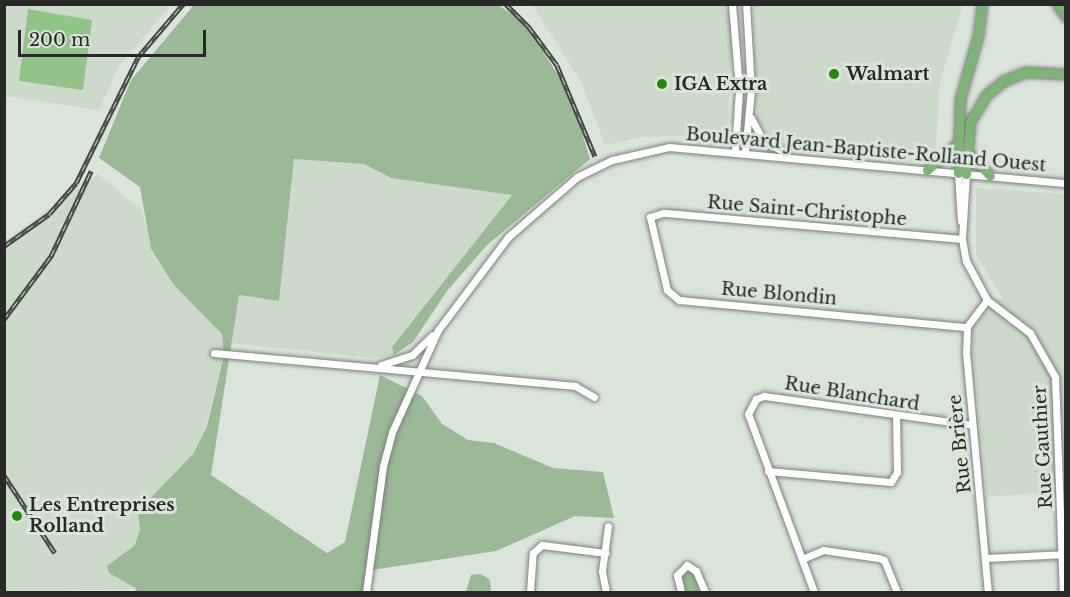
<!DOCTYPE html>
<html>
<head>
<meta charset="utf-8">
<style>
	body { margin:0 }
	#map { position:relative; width:1070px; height:597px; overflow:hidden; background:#dbe4da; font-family:"Libre Baskerville",serif }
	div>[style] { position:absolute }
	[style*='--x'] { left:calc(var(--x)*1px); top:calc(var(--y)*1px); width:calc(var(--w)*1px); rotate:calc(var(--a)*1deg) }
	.built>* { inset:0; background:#ccdaca }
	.green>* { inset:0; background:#99ba94 }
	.water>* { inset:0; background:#92c48a }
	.roads { filter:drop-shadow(0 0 2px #7a8279) drop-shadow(0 0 2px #7a8279) }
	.minor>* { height:7px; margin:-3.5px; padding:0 3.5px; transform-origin:3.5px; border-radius:3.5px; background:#fff }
	.highway>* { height:9px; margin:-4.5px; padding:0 4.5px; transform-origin:4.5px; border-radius:4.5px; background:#7eb376 }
	.rail>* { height:4.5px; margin-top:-2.25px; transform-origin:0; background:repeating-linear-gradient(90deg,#dbe4da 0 7px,#444843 0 14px); box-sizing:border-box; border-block:2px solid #444843 }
	.dots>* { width:16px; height:16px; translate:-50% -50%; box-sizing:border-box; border:3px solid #dbe4da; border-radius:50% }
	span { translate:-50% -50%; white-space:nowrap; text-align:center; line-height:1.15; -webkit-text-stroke:6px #dbe4da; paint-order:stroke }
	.poi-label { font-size:18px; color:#262925; font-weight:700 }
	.left { translate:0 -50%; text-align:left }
	.street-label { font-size:18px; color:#262925 }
	.frame { position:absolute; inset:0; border:6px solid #262925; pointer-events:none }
	.scale { position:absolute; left:18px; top:30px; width:188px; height:27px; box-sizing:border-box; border:3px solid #262925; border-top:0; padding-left:8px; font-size:18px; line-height:21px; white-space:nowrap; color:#262925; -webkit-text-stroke:4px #dbe4da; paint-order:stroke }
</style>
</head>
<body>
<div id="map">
	<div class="built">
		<div style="clip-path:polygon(4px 5px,171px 5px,119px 66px,99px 110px,5px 96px)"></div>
		<div style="clip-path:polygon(532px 5px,734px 5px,727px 134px,644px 137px,605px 145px,581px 81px)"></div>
		<div style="clip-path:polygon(754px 5px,963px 5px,940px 81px,936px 148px,884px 151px,772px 140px,757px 120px)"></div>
		<div style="clip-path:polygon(294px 159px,364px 164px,391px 178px,512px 195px,392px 346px,394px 355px,372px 358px,231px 343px,239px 295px,279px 301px)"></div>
		<div style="clip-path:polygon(98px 174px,142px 210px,152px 253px,173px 284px,222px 334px,224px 356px,206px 425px,193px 454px,173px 478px,142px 529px,137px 545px,109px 573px,138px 589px,5px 592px,4px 241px)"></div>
		<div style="clip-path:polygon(976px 188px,1065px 194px,1065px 491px,987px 497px,971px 327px,1002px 297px,976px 255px)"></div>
	</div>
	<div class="green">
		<div style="clip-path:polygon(194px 5px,498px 5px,525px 23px,570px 94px,590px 159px,487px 245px,447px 291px,413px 342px,394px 355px,392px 347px,512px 195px,391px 178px,364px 164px,294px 159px,279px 301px,239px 295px,211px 475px,327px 553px,345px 542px,380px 375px,422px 396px,442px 424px,468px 440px,494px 443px,553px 468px,603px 472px,614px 518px,575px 516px,496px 551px,372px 570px,367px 592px,133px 592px,137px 589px,109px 573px,107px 566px,135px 545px,140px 529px,138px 511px,193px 454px,207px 426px,224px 356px,222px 334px,173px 284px,151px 249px,140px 187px,99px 158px,131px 80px)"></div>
		<div style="clip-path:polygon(687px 570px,692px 571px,701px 592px,686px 592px,682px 575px)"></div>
		<div style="clip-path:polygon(481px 574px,490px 580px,491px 592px,466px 592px,471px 575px)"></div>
	</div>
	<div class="water">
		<div style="clip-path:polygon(28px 9px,92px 20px,83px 90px,19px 81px)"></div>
	</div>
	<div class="roads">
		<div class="minor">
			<div style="--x:732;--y:4;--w:86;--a:85.3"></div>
			<div style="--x:739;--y:90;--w:60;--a:93.8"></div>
			<div style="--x:751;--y:118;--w:27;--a:62"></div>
			<div style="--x:764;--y:142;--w:23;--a:25"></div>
			<div style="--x:745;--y:152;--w:62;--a:-84.5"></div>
			<div style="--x:751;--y:90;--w:86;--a:-93.3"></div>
			<div style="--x:958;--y:173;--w:48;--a:86.4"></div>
			<div style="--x:966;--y:174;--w:65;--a:93.5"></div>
			<div style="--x:962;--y:239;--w:22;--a:80"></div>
			<div style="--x:966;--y:261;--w:44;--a:61.7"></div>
			<div style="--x:987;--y:300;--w:54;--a:37.5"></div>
			<div style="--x:1030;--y:333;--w:51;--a:60.4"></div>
			<div style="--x:1055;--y:377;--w:215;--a:87.9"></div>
			<div style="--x:962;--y:239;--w:300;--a:-175"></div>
			<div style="--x:663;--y:213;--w:14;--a:163"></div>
			<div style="--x:650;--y:217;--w:75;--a:76.9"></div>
			<div style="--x:667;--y:290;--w:16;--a:40"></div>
			<div style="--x:679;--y:300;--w:289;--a:5.4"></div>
			<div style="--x:987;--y:300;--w:34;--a:127"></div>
			<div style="--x:967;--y:327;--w:25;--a:92"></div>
			<div style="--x:966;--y:352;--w:241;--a:84.8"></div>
			<div style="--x:214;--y:353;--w:363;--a:5.2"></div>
			<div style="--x:575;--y:386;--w:22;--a:30"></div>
			<div style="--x:381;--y:365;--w:33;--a:-18"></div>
			<div style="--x:412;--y:355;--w:28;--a:-44"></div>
			<div style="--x:768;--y:471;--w:123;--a:5.1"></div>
			<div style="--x:891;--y:482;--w:12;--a:-59"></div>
			<div style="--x:897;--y:472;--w:56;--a:-91"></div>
			<div style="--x:986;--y:558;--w:80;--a:-2.9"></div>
			<div style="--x:802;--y:559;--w:23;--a:-23"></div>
			<div style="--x:823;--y:550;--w:56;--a:8.3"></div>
			<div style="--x:878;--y:558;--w:6;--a:18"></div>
			<div style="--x:884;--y:560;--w:35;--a:68"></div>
			<div style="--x:366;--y:592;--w:127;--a:-82.3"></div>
			<div style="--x:383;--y:466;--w:35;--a:-75"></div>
			<div style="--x:392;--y:432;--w:112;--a:-65.7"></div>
			<div style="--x:438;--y:330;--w:116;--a:-53"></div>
			<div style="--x:508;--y:237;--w:91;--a:-41"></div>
			<div style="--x:577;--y:177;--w:39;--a:-26"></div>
			<div style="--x:612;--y:160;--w:58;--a:-12.8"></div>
			<div style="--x:669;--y:147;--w:399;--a:5.2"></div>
			<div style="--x:530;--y:592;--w:39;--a:-86"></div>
			<div style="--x:533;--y:553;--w:12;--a:-42"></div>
			<div style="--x:542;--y:545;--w:64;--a:7.2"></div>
			<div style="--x:606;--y:592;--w:21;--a:-101"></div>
			<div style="--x:602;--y:571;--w:45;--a:-82.4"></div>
			<div style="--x:681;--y:592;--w:17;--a:-103"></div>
			<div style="--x:677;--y:575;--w:14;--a:-45"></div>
			<div style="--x:687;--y:565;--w:11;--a:34"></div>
			<div style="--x:696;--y:571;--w:23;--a:67"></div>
			<div style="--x:814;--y:592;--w:190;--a:-110.3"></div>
			<div style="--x:748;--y:414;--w:17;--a:-62"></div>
			<div style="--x:756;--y:399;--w:9;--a:-21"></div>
			<div style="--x:764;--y:396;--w:210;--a:7.9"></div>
		</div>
		<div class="highway">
			<div style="--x:1057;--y:4;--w:16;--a:55"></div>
			<div style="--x:967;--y:152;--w:33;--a:46"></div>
			<div style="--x:927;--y:170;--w:40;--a:-41"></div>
			<div style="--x:958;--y:173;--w:74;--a:-88.5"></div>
			<div style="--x:960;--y:99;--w:66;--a:-74.1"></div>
			<div style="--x:978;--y:36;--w:32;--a:-83"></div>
			<div style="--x:966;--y:174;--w:52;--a:-85.6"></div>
			<div style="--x:970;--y:122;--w:31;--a:-59"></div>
			<div style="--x:986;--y:95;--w:22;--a:-39"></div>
			<div style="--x:1003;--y:81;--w:24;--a:-22"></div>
			<div style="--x:1025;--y:72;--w:41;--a:2.8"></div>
		</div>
	</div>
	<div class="rail">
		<div style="--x:506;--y:4;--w:33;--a:45"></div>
		<div style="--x:529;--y:27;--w:47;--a:53.6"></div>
		<div style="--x:557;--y:65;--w:99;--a:67.3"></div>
		<div style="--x:4;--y:246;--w:55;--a:-35.4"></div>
		<div style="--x:49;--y:214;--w:41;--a:-48.9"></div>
		<div style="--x:76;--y:183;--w:140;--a:-63.8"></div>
		<div style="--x:138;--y:57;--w:70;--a:-49.7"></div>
		<div style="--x:4;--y:319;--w:79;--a:-53.3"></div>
		<div style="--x:51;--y:256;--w:94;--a:-64.8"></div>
		<div style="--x:4;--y:475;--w:93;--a:56.8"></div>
	</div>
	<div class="dots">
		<div style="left:834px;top:74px;background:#218b07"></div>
		<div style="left:662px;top:84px;background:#218b07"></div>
		<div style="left:17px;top:516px;background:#218b07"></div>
	</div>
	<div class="poi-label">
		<span class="left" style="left:846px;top:74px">Walmart</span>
		<span class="left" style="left:674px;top:84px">IGA Extra</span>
		<span class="left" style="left:29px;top:516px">Les Entreprises<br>Rolland</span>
	</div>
	<div class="street-label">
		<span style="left:866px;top:150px;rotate:5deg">Boulevard Jean-Baptiste-Rolland Ouest</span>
		<span style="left:807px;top:211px;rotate:5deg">Rue Saint-Christophe</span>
		<span style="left:779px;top:294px;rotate:5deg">Rue Blondin</span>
		<span style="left:852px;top:394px;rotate:9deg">Rue Blanchard</span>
		<span style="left:960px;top:444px;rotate:-96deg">Rue Brière</span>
		<span style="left:1043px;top:447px;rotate:-93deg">Rue Gauthier</span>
	</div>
	<div class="frame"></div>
	<div class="scale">200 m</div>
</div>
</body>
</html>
